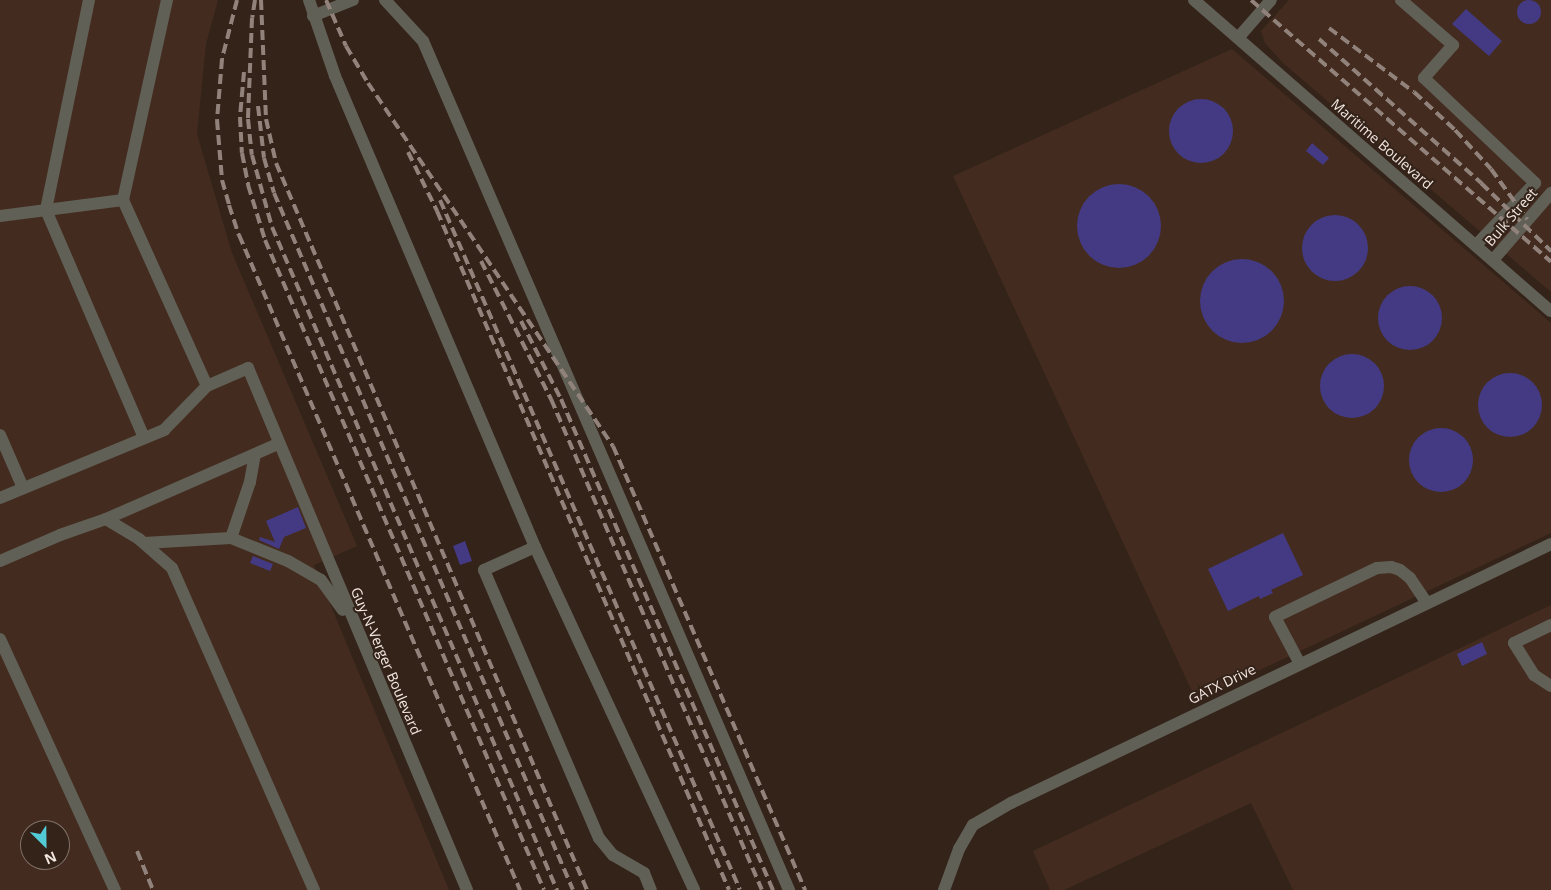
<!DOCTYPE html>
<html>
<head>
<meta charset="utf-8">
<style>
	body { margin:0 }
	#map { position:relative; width:1551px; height:890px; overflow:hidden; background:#342319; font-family:"Open Sans",sans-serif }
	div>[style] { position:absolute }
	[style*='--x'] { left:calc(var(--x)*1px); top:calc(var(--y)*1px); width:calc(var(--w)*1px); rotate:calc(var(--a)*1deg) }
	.built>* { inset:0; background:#432c1f }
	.building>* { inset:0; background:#443a84 }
	.round { border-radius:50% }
	.minor>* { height:12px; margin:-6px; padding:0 6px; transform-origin:6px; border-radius:6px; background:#616057 }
	.rail>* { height:4px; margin-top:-2px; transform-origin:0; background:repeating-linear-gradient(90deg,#91837b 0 10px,transparent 0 15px) }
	span { translate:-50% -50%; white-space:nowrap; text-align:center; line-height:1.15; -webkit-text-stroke:4px #342319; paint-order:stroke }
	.street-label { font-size:14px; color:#f3e7e1 }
	.north { position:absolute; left:20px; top:820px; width:50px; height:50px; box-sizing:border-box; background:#342319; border:1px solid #807169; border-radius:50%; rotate:157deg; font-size:14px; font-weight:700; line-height:20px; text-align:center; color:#f3e7e1 }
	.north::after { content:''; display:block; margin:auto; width:18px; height:22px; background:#52cbd7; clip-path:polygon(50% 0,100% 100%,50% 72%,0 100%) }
</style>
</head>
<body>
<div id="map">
	<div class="built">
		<div style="clip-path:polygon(evenodd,0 0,218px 0,206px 44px,197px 134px,232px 253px,357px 546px,314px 565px,449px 890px,0 890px,0 0,30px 830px,60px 830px,60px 860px,30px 860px,30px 830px)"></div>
		<div style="clip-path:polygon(1289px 0,1551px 0,1551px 292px,1283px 63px,1265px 43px,1261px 31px)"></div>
		<div style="clip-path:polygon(1232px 49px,1551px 323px,1551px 533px,1196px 700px,953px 176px)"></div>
		<div style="clip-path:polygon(1551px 605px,1551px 890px,1293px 890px,1251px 803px,1064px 890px,1050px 890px,1033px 851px)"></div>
	</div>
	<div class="building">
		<div class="round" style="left:1517px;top:0;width:24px;height:24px"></div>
		<div style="clip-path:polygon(1466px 9px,1502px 41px,1489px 56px,1452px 24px)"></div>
		<div class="round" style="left:1169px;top:99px;width:64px;height:64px"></div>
		<div style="clip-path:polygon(1312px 143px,1329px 158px,1323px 165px,1306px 151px)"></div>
		<div class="round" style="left:1077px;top:184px;width:84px;height:84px"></div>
		<div class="round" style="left:1302px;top:215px;width:66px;height:66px"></div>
		<div class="round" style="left:1200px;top:259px;width:84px;height:84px"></div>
		<div class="round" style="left:1378px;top:286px;width:64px;height:64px"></div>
		<div class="round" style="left:1320px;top:354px;width:64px;height:64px"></div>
		<div class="round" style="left:1478px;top:373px;width:64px;height:64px"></div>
		<div class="round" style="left:1409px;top:428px;width:64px;height:64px"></div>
		<div style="clip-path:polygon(298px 507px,306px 528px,284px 537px,279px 549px,259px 540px,260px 537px,275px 542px,266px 521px)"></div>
		<div style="clip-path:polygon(1283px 533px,1303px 575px,1271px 590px,1273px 593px,1260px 599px,1259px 596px,1228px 611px,1208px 569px)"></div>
		<div style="clip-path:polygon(465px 541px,472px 561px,460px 565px,453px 546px)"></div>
		<div style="clip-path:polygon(253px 556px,273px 564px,270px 571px,250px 563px)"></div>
		<div style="clip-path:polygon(1482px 642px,1487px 654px,1462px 666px,1457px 654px)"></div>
	</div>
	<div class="minor">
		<div style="--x:89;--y:0;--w:214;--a:101.6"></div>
		<div style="--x:46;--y:210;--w:248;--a:66.7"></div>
		<div style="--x:167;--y:0;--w:205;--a:102.4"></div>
		<div style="--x:123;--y:200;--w:204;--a:65.7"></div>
		<div style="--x:309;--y:0;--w:80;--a:71.1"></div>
		<div style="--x:335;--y:76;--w:512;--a:66.99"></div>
		<div style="--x:535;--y:547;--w:378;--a:65.1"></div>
		<div style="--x:385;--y:0;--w:56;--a:47.2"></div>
		<div style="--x:423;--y:41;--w:925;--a:66.68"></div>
		<div style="--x:1194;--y:0;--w:473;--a:41.1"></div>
		<div style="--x:1401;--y:0;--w:69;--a:40.9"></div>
		<div style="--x:1453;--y:45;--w:44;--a:131.3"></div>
		<div style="--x:1424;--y:78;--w:153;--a:43.4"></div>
		<div style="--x:1535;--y:183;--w:86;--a:133.6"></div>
		<div style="--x:313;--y:16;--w:43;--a:-21.8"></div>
		<div style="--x:1238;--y:38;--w:50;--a:-49"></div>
		<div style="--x:0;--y:216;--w:124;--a:-7.4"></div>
		<div style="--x:1493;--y:260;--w:89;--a:-49.1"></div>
		<div style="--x:0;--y:435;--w:58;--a:66.5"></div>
		<div style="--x:0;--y:498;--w:178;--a:-22.5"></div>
		<div style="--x:164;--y:430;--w:62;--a:-45.7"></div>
		<div style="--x:207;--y:386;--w:45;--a:-23.7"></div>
		<div style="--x:248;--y:368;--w:566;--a:67.24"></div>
		<div style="--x:106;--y:519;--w:188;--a:-23.6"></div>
		<div style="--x:231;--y:538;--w:59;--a:-71.3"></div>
		<div style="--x:250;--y:482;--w:28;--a:-80"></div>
		<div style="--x:144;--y:543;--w:87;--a:-3.3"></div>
		<div style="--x:231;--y:538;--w:61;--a:22"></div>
		<div style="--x:288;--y:561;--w:38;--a:30"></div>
		<div style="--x:321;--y:580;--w:37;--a:54"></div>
		<div style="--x:535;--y:547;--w:56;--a:155.7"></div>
		<div style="--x:484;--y:570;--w:292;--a:66.8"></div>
		<div style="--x:599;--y:838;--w:22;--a:51"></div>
		<div style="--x:613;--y:855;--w:36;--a:30"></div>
		<div style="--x:644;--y:873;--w:18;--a:68"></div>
		<div style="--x:0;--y:561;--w:65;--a:-23.4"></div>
		<div style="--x:60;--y:535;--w:49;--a:-19.2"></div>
		<div style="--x:106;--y:519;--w:39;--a:31"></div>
		<div style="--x:139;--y:539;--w:44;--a:41.3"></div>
		<div style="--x:172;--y:568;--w:352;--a:66.2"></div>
		<div style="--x:1551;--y:625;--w:41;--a:154.1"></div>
		<div style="--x:1514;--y:643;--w:38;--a:58"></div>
		<div style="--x:1534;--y:675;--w:20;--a:33"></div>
		<div style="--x:0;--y:639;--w:276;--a:65.4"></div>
		<div style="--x:1300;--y:664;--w:53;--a:-118"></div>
		<div style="--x:1275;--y:617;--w:113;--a:-25.7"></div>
		<div style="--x:1377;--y:568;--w:14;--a:-4"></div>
		<div style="--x:1391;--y:567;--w:9;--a:18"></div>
		<div style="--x:1400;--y:570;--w:13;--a:39"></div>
		<div style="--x:1410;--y:578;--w:30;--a:56"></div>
		<div style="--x:944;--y:890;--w:44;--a:-69.9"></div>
		<div style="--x:959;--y:849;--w:28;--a:-60"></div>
		<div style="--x:973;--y:825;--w:44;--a:-30.1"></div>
		<div style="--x:1011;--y:803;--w:599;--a:-25.62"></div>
	</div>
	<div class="rail">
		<div style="--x:237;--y:0;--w:61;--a:104.3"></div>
		<div style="--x:222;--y:59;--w:61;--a:94.7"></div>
		<div style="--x:217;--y:120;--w:60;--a:85.2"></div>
		<div style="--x:222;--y:180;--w:26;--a:74"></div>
		<div style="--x:229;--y:205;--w:32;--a:72"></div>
		<div style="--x:239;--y:235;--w:713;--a:66.78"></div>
		<div style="--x:255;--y:0;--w:18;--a:99"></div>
		<div style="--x:252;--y:18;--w:101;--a:92.3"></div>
		<div style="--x:248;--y:119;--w:36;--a:84"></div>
		<div style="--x:252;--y:155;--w:75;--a:74.5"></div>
		<div style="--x:272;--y:227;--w:722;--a:66.74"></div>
		<div style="--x:261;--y:0;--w:119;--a:87.6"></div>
		<div style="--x:266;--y:119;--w:45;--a:77.2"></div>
		<div style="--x:276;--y:163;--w:791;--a:66.84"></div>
		<div style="--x:326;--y:0;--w:50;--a:66.5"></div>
		<div style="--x:346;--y:46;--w:43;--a:59.3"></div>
		<div style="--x:368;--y:83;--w:438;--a:56"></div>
		<div style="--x:613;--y:446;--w:484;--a:66.6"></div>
		<div style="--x:1251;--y:0;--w:398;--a:41.1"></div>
		<div style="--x:1329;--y:28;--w:106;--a:37"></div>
		<div style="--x:1414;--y:92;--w:56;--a:42.8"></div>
		<div style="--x:1455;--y:130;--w:53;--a:47.3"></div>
		<div style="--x:1491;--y:169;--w:62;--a:54.2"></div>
		<div style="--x:1319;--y:39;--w:217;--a:41.6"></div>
		<div style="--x:1481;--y:183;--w:98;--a:44.2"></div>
		<div style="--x:244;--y:72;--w:45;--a:95.1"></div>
		<div style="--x:240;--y:117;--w:36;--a:87"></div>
		<div style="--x:242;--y:153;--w:33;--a:79"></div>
		<div style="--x:248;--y:185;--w:58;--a:72.8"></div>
		<div style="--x:265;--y:240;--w:707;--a:66.77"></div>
		<div style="--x:258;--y:106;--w:52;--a:83.4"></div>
		<div style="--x:264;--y:158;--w:36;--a:74"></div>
		<div style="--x:274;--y:193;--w:758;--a:66.78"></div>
		<div style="--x:408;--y:152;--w:66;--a:63.8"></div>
		<div style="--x:437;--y:211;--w:739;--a:66.73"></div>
		<div style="--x:440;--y:200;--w:752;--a:66.5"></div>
		<div style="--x:481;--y:261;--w:155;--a:63.1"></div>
		<div style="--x:551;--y:399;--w:534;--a:66.75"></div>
		<div style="--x:521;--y:321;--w:88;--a:62.9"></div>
		<div style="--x:561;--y:399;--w:535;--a:66.65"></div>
		<div style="--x:137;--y:851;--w:42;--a:67.7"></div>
	</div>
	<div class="street-label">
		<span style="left:1382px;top:144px;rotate:41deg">Maritime Boulevard</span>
		<span style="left:1511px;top:217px;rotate:-49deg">Bulk Street</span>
		<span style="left:386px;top:661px;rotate:67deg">Guy-N-Verger Boulevard</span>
		<span style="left:1222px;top:684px;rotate:-26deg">GATX Drive</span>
	</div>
	<div class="north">N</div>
</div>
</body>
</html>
